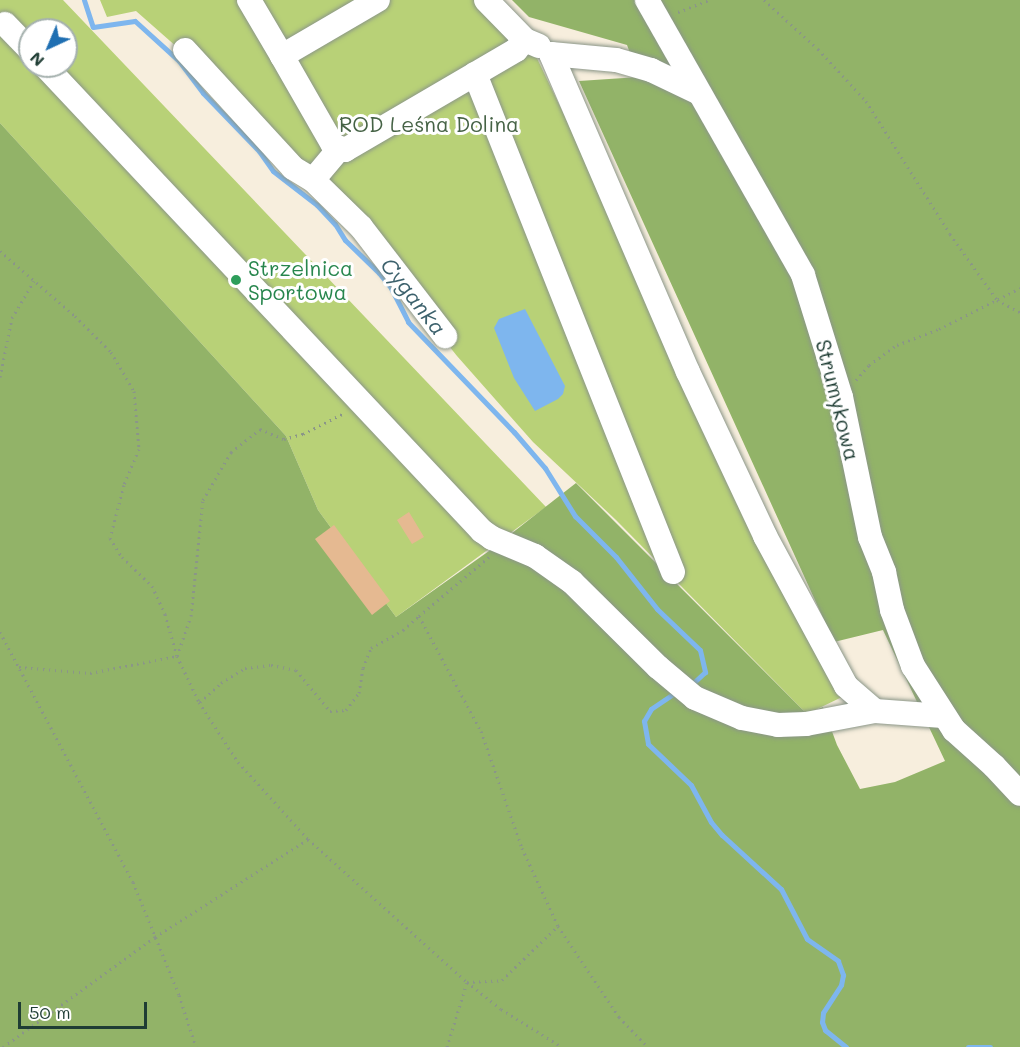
<!DOCTYPE html>
<html>
<head>
<meta charset="utf-8">
<style>
	body { margin:0 }
	#map { position:relative; width:1020px; height:1047px; overflow:hidden; background:#f7eedd; font-family:Mali,sans-serif }
	div>[style] { position:absolute }
	[style*='--x'] { left:calc(var(--x)*1px); top:calc(var(--y)*1px); width:calc(var(--w)*1px); rotate:calc(var(--a)*1deg) }
	.green>* { inset:0; background:#b8d177 }
	.forest>* { inset:0; background:#92b368 }
	.water>* { inset:0; background:#7eb6ee }
	.stream>* { height:5px; margin:-2.5px; padding:0 2.5px; transform-origin:2.5px; border-radius:2.5px; background:#7eb6ee }
	.building>* { inset:0; background:#e5b991 }
	.path>* { height:3px; margin-top:-1.5px; transform-origin:0; background:repeating-linear-gradient(90deg,#8b9688 0 1.5px,transparent 0 6px) }
	.roads { filter:drop-shadow(0 0 2px #8b9688) drop-shadow(0 0 2px #8b9688) }
	.minor>* { height:24px; margin:-12px; padding:0 12px; transform-origin:12px; border-radius:12px; background:#fff }
	.dots>* { width:16px; height:16px; translate:-50% -50%; box-sizing:border-box; border:3px solid #fff; border-radius:50% }
	span { translate:-50% -50%; white-space:nowrap; text-align:center; line-height:1.15; -webkit-text-stroke:6px #fff; paint-order:stroke }
	.park-label { font-size:21px; color:#456245 }
	.leisure-label { font-size:21px; color:#27864d }
	.left { translate:0 -50%; text-align:left }
	.street-label { font-size:21px; color:#1f3d34 }
	.water-label { font-size:22px; color:#3c616c; font-style:italic }
	.north { position:absolute; left:18px; top:18px; width:60px; height:60px; box-sizing:border-box; background:#fff; border:2px solid #a5b1ae; border-radius:50%; rotate:224deg; font-size:16px; font-weight:700; line-height:24px; text-align:center; color:#1f3d34 }
	.north::after { content:''; display:block; margin:auto; width:21px; height:27px; background:#1f6fb2; clip-path:polygon(50% 0,100% 100%,50% 72%,0 100%) }
	.scale { position:absolute; left:18px; top:1002px; width:129px; height:27px; box-sizing:border-box; border:3px solid #1f3d34; border-top:0; padding-left:8px; font-size:18px; line-height:21px; white-space:nowrap; color:#1f3d34; -webkit-text-stroke:4px #fff; paint-order:stroke }
</style>
</head>
<body>
<div id="map">
	<div class="green">
		<div style="clip-path:polygon(evenodd,0 0,63px 0,546px 507px,396px 617px,318px 510px,286px 436px,0 123px,0 0,30px 30px,66px 30px,66px 66px,30px 66px,30px 30px)"></div>
		<div style="clip-path:polygon(100px 0,501px 0,534px 52px,842px 697px,807px 714px,616px 520px,533px 442px,457px 356px,381px 261px,178px 48px,136px 11px,107px 17px)"></div>
	</div>
	<div class="forest">
		<div style="clip-path:polygon(512px 0,1020px 0,1020px 1047px,0 1047px,0 123px,286px 436px,318px 510px,396px 617px,489px 551px,576px 483px,807px 714px,823px 707px,837px 745px,860px 789px,895px 782px,945px 761px,883px 630px,834px 642px,579px 81px,639px 77px,627px 45px,529px 17px)"></div>
	</div>
	<div class="water">
		<div style="clip-path:polygon(525px 309px,565px 386px,563px 394px,558px 399px,535px 411px,514px 378px,494px 328px,499px 319px)"></div>
	</div>
	<div class="stream">
		<div style="--x:84;--y:0;--w:28;--a:72"></div>
		<div style="--x:93;--y:27;--w:42;--a:-8.1"></div>
		<div style="--x:135;--y:21;--w:59;--a:42.3"></div>
		<div style="--x:179;--y:61;--w:40;--a:53"></div>
		<div style="--x:203;--y:93;--w:81;--a:46"></div>
		<div style="--x:259;--y:151;--w:24;--a:55"></div>
		<div style="--x:273;--y:171;--w:56;--a:37.7"></div>
		<div style="--x:317;--y:205;--w:26;--a:47"></div>
		<div style="--x:335;--y:224;--w:19;--a:58"></div>
		<div style="--x:345;--y:240;--w:47;--a:44.1"></div>
		<div style="--x:379;--y:273;--w:19;--a:51"></div>
		<div style="--x:391;--y:288;--w:38;--a:63"></div>
		<div style="--x:408;--y:322;--w:153;--a:46.1"></div>
		<div style="--x:514;--y:432;--w:48;--a:49.3"></div>
		<div style="--x:545;--y:468;--w:57;--a:58"></div>
		<div style="--x:575;--y:516;--w:58;--a:45"></div>
		<div style="--x:616;--y:557;--w:66;--a:51.7"></div>
		<div style="--x:657;--y:609;--w:59;--a:43.6"></div>
		<div style="--x:700;--y:650;--w:23;--a:77"></div>
		<div style="--x:705;--y:672;--w:18;--a:137"></div>
		<div style="--x:676;--y:692;--w:30;--a:146"></div>
		<div style="--x:651;--y:709;--w:14;--a:120"></div>
		<div style="--x:644;--y:721;--w:23;--a:80"></div>
		<div style="--x:648;--y:744;--w:59;--a:43.6"></div>
		<div style="--x:691;--y:785;--w:42;--a:61.6"></div>
		<div style="--x:711;--y:822;--w:17;--a:50"></div>
		<div style="--x:722;--y:835;--w:80;--a:42.5"></div>
		<div style="--x:781;--y:889;--w:56;--a:62.5"></div>
		<div style="--x:807;--y:939;--w:38;--a:35"></div>
		<div style="--x:838;--y:961;--w:15;--a:70"></div>
		<div style="--x:843;--y:975;--w:10;--a:101"></div>
		<div style="--x:841;--y:985;--w:33;--a:123"></div>
		<div style="--x:823;--y:1013;--w:9;--a:96"></div>
		<div style="--x:822;--y:1022;--w:9;--a:69"></div>
		<div style="--x:825;--y:1030;--w:27;--a:39"></div>
		<div style="--x:968;--y:1047;--w:22;--a:0"></div>
	</div>
	<div class="building">
		<div style="clip-path:polygon(409px 512px,424px 537px,412px 544px,397px 520px)"></div>
		<div style="clip-path:polygon(334px 525px,390px 601px,372px 615px,315px 539px)"></div>
	</div>
	<div class="path">
		<div style="--x:764;--y:0;--w:73;--a:42.2"></div>
		<div style="--x:818;--y:49;--w:71;--a:47.3"></div>
		<div style="--x:866;--y:101;--w:157;--a:57.7"></div>
		<div style="--x:950;--y:234;--w:81;--a:54.5"></div>
		<div style="--x:997;--y:300;--w:26;--a:28"></div>
		<div style="--x:678;--y:12;--w:33;--a:-21"></div>
		<div style="--x:0;--y:251;--w:99;--a:40.9"></div>
		<div style="--x:75;--y:316;--w:51;--a:45"></div>
		<div style="--x:111;--y:352;--w:45;--a:59.5"></div>
		<div style="--x:134;--y:391;--w:58;--a:85.1"></div>
		<div style="--x:139;--y:449;--w:39;--a:113"></div>
		<div style="--x:124;--y:485;--w:55;--a:104.8"></div>
		<div style="--x:110;--y:538;--w:22;--a:58"></div>
		<div style="--x:122;--y:557;--w:42;--a:44"></div>
		<div style="--x:152;--y:586;--w:31;--a:65"></div>
		<div style="--x:165;--y:614;--w:44;--a:74.1"></div>
		<div style="--x:177;--y:656;--w:51;--a:64.4"></div>
		<div style="--x:199;--y:702;--w:72;--a:57"></div>
		<div style="--x:238;--y:762;--w:104;--a:47.7"></div>
		<div style="--x:308;--y:839;--w:214;--a:42"></div>
		<div style="--x:467;--y:982;--w:35;--a:-3"></div>
		<div style="--x:502;--y:980;--w:78;--a:-44"></div>
		<div style="--x:0;--y:377;--w:60;--a:-78.5"></div>
		<div style="--x:12;--y:318;--w:43;--a:-59.3"></div>
		<div style="--x:856;--y:380;--w:20;--a:-49"></div>
		<div style="--x:869;--y:365;--w:34;--a:-36"></div>
		<div style="--x:897;--y:345;--w:45;--a:-20.9"></div>
		<div style="--x:939;--y:329;--w:91;--a:-26.8"></div>
		<div style="--x:489;--y:557;--w:92;--a:139.9"></div>
		<div style="--x:419;--y:616;--w:131;--a:61.7"></div>
		<div style="--x:481;--y:731;--w:124;--a:70.7"></div>
		<div style="--x:522;--y:848;--w:86;--a:65.2"></div>
		<div style="--x:558;--y:926;--w:110;--a:56.2"></div>
		<div style="--x:619;--y:1017;--w:42;--a:46"></div>
		<div style="--x:0;--y:632;--w:283;--a:62"></div>
		<div style="--x:133;--y:882;--w:122;--a:67.8"></div>
		<div style="--x:179;--y:995;--w:55;--a:71.9"></div>
		<div style="--x:19;--y:667;--w:71;--a:4.8"></div>
		<div style="--x:90;--y:673;--w:89;--a:-11.1"></div>
		<div style="--x:177;--y:656;--w:42;--a:-70.7"></div>
		<div style="--x:191;--y:616;--w:117;--a:-84.1"></div>
		<div style="--x:203;--y:500;--w:56;--a:-59.7"></div>
		<div style="--x:231;--y:452;--w:37;--a:-38"></div>
		<div style="--x:260;--y:429;--w:26;--a:23"></div>
		<div style="--x:284;--y:439;--w:20;--a:-15"></div>
		<div style="--x:303;--y:434;--w:46;--a:-27.1"></div>
		<div style="--x:200;--y:702;--w:28;--a:-42"></div>
		<div style="--x:221;--y:683;--w:28;--a:-32"></div>
		<div style="--x:245;--y:668;--w:26;--a:-7"></div>
		<div style="--x:271;--y:665;--w:25;--a:11"></div>
		<div style="--x:296;--y:670;--w:53;--a:50.3"></div>
		<div style="--x:330;--y:711;--w:16;--a:-4"></div>
		<div style="--x:346;--y:710;--w:21;--a:-53"></div>
		<div style="--x:359;--y:693;--w:25;--a:-81"></div>
		<div style="--x:363;--y:668;--w:22;--a:-68"></div>
		<div style="--x:371;--y:648;--w:37;--a:-29"></div>
		<div style="--x:403;--y:630;--w:21;--a:-41"></div>
		<div style="--x:3;--y:1047;--w:188;--a:-35.9"></div>
		<div style="--x:155;--y:937;--w:182;--a:-32.6"></div>
		<div style="--x:447;--y:1047;--w:68;--a:-72.9"></div>
		<div style="--x:467;--y:982;--w:43;--a:38.5"></div>
		<div style="--x:501;--y:1009;--w:72;--a:31.9"></div>
	</div>
	<div class="roads">
		<div class="minor">
			<div style="--x:249;--y:0;--w:65;--a:59.5"></div>
			<div style="--x:282;--y:56;--w:111;--a:-30.3"></div>
			<div style="--x:486;--y:0;--w:56;--a:45.7"></div>
			<div style="--x:525;--y:40;--w:15;--a:23"></div>
			<div style="--x:647;--y:0;--w:316;--a:60.4"></div>
			<div style="--x:803;--y:275;--w:128;--a:72.7"></div>
			<div style="--x:841;--y:397;--w:143;--a:78.3"></div>
			<div style="--x:870;--y:537;--w:38;--a:68"></div>
			<div style="--x:884;--y:572;--w:39;--a:78"></div>
			<div style="--x:892;--y:610;--w:60;--a:69.4"></div>
			<div style="--x:913;--y:666;--w:76;--a:57.4"></div>
			<div style="--x:954;--y:730;--w:54;--a:42"></div>
			<div style="--x:994;--y:766;--w:38;--a:47"></div>
			<div style="--x:5;--y:24;--w:36;--a:46"></div>
			<div style="--x:185;--y:50;--w:160;--a:47.5"></div>
			<div style="--x:293;--y:168;--w:23;--a:31"></div>
			<div style="--x:282;--y:56;--w:103;--a:60.2"></div>
			<div style="--x:333;--y:145;--w:13;--a:23"></div>
			<div style="--x:345;--y:150;--w:198;--a:-30.3"></div>
			<div style="--x:516;--y:50;--w:13;--a:-48"></div>
			<div style="--x:45;--y:66;--w:638;--a:46.78"></div>
			<div style="--x:482;--y:531;--w:12;--a:35"></div>
			<div style="--x:492;--y:538;--w:47;--a:22.7"></div>
			<div style="--x:535;--y:556;--w:45;--a:35.1"></div>
			<div style="--x:572;--y:582;--w:121;--a:44.7"></div>
			<div style="--x:658;--y:667;--w:48;--a:40"></div>
			<div style="--x:695;--y:698;--w:51;--a:23.1"></div>
			<div style="--x:742;--y:718;--w:37;--a:11"></div>
			<div style="--x:778;--y:725;--w:28;--a:-2"></div>
			<div style="--x:806;--y:724;--w:70;--a:-10.7"></div>
			<div style="--x:875;--y:711;--w:68;--a:4.2"></div>
			<div style="--x:475;--y:74;--w:536;--a:68.32"></div>
			<div style="--x:697;--y:92;--w:51;--a:-154.4"></div>
			<div style="--x:651;--y:70;--w:36;--a:-164"></div>
			<div style="--x:616;--y:60;--w:65;--a:-174.7"></div>
			<div style="--x:551;--y:54;--w:346;--a:66.7"></div>
			<div style="--x:688;--y:372;--w:181;--a:64.8"></div>
			<div style="--x:765;--y:536;--w:170;--a:61.6"></div>
			<div style="--x:846;--y:686;--w:38;--a:41"></div>
			<div style="--x:339;--y:149;--w:40;--a:130"></div>
			<div style="--x:313;--y:180;--w:67;--a:44.4"></div>
			<div style="--x:361;--y:227;--w:138;--a:52.4"></div>
		</div>
	</div>
	<div class="dots">
		<div style="left:236px;top:280px;background:#2e9e5b"></div>
	</div>
	<div class="park-label">
		<span style="left:429px;top:124px">ROD Leśna Dolina</span>
	</div>
	<div class="leisure-label">
		<span class="left" style="left:248px;top:280px">Strzelnica<br>Sportowa</span>
	</div>
	<div class="street-label">
		<span style="left:838px;top:400px;rotate:76deg">Strumykowa</span>
	</div>
	<div class="water-label">
		<span style="left:414px;top:296px;rotate:52deg">Cyganka</span>
	</div>
	<div class="north">N</div>
	<div class="scale">50 m</div>
</div>
</body>
</html>
